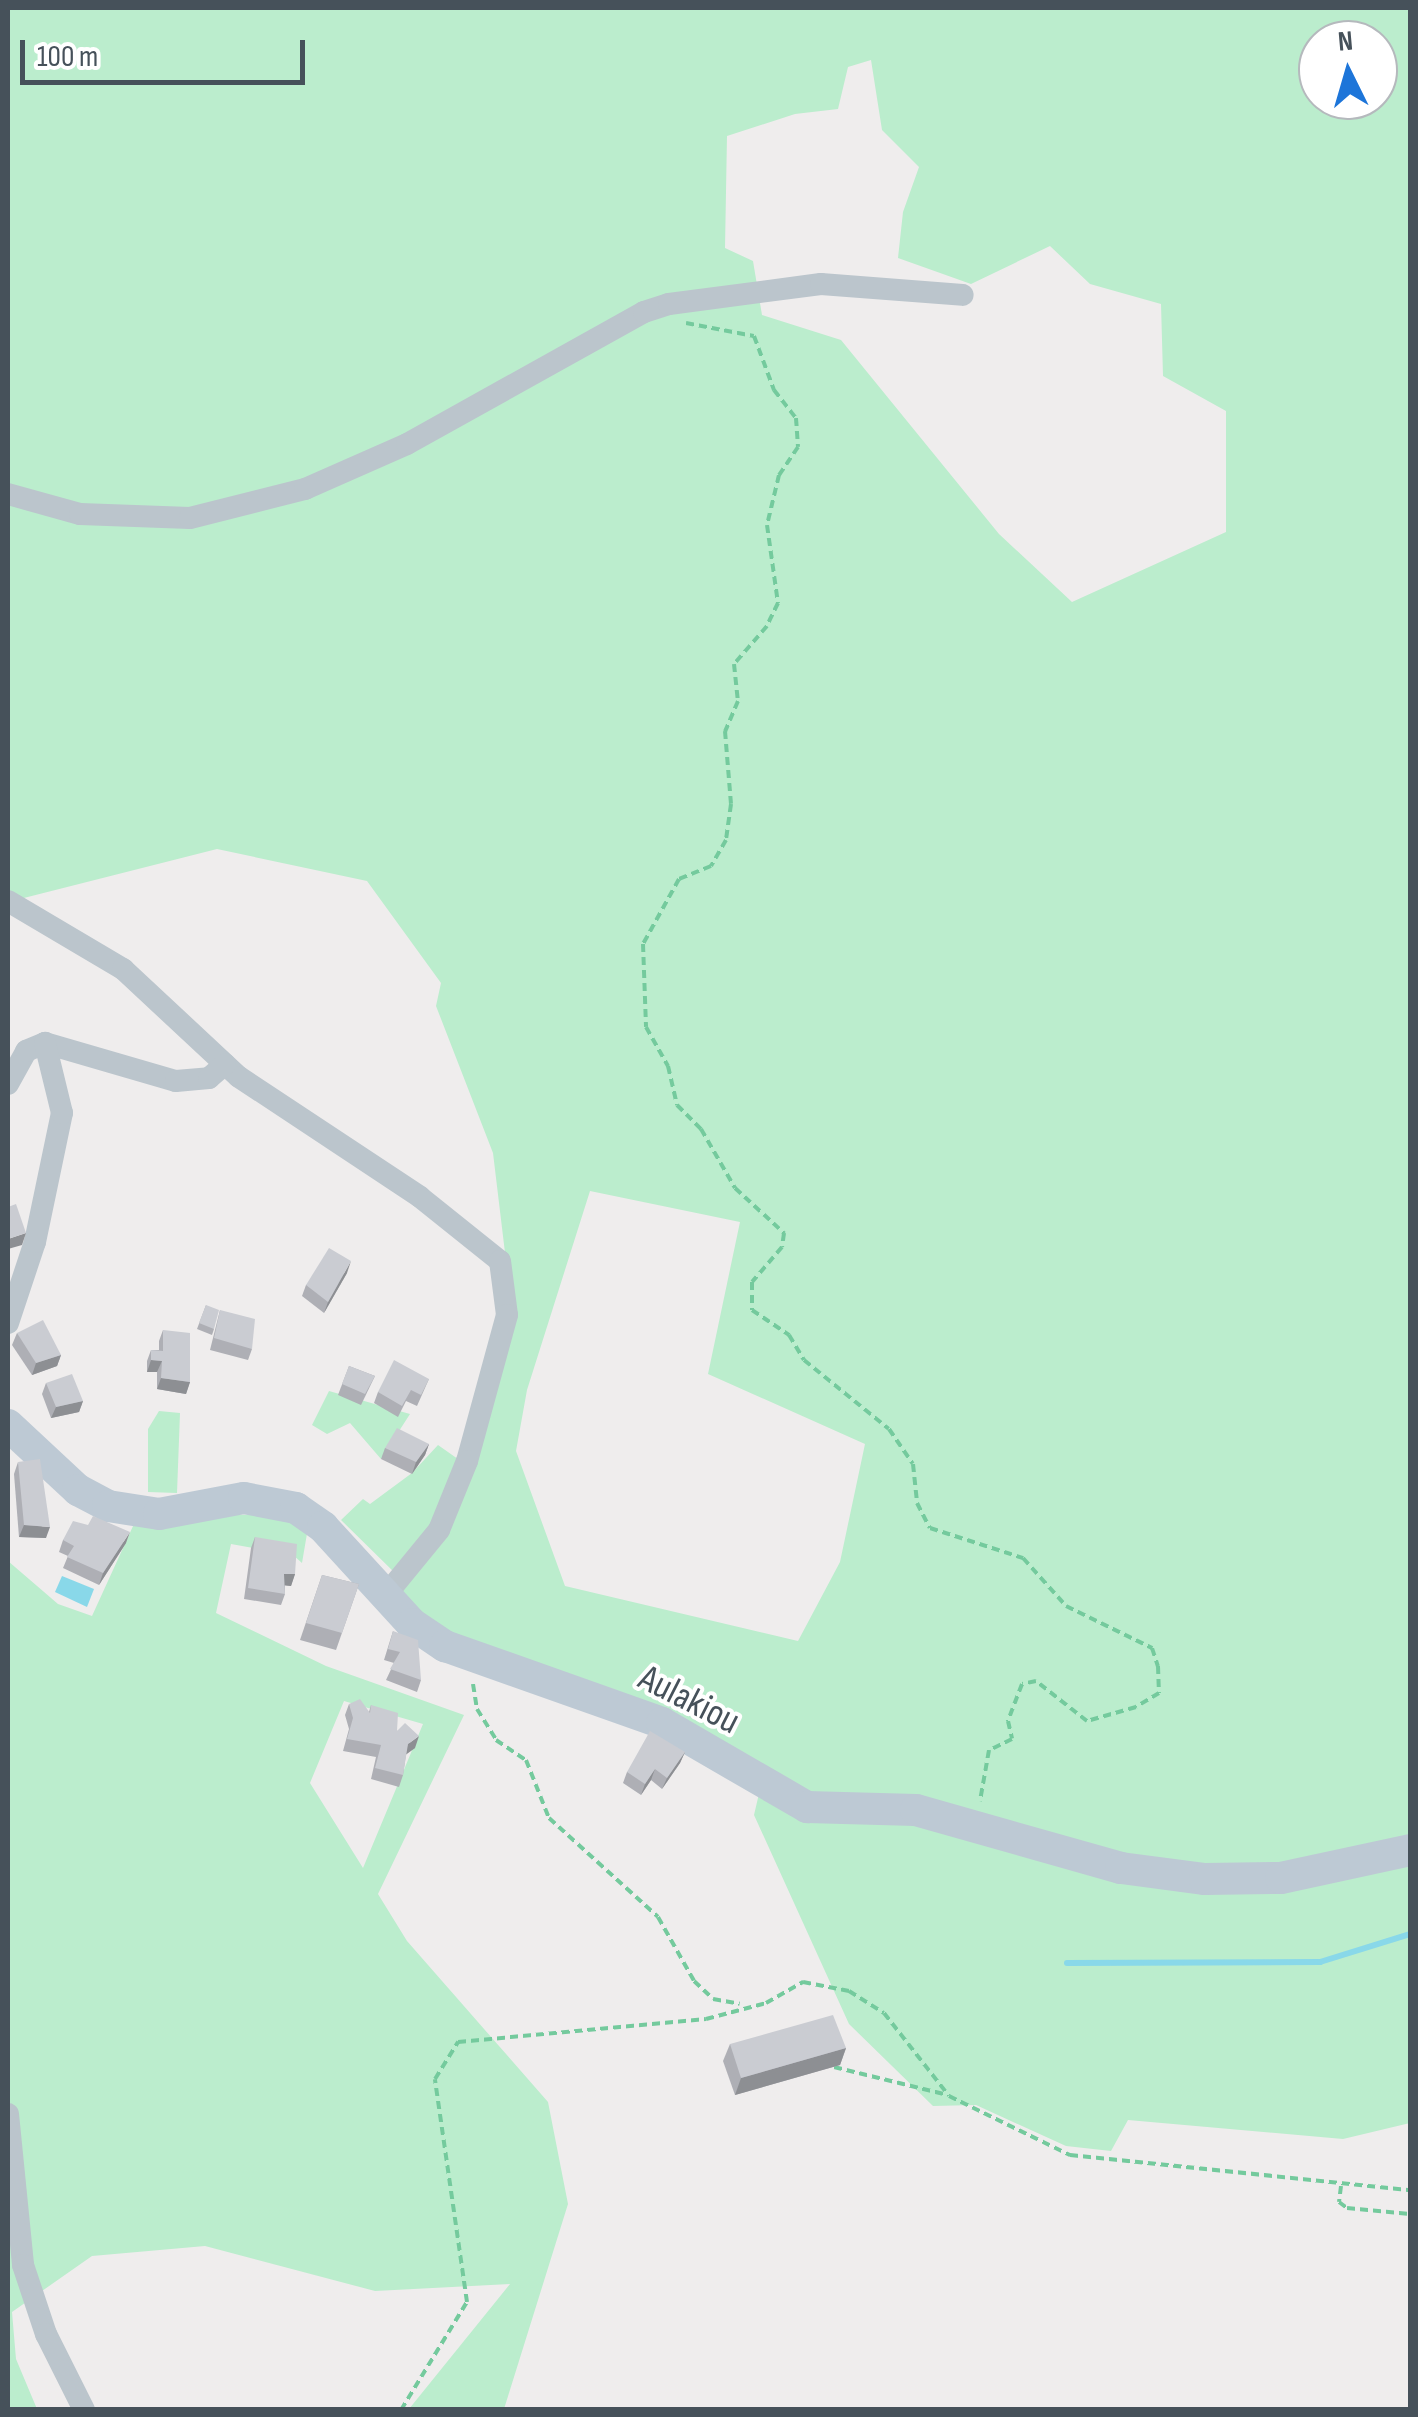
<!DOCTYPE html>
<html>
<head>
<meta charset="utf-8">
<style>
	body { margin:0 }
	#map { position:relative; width:1418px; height:2417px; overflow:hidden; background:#efeded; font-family:"Sofia Sans Condensed",sans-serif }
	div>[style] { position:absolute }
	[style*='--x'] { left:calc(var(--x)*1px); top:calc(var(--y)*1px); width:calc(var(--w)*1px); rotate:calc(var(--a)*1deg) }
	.green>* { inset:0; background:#bbedcd }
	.water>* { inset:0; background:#89d8e9 }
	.stream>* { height:6px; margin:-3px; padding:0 3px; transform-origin:3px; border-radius:3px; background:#89d8e9 }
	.path>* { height:4px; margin-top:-2px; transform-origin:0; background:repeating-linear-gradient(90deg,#74ca9d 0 8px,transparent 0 13px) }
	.street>* { height:22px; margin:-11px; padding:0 11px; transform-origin:11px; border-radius:11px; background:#bbc5cc }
	.secondary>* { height:32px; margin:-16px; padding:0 16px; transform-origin:16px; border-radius:16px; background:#bdc9d4 }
	.wall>* { inset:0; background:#aeafb5 }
	.shaded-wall>* { inset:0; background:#8d8f93 }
	.building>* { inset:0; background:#caccd2 }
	span { translate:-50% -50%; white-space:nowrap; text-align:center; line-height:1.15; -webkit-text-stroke:8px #fff; paint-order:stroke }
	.street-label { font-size:38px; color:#46515a }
	.frame { position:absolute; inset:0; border:10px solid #46515a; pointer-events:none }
	.north { position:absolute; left:1298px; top:20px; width:100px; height:100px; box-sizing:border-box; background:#fff; border:2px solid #b5b9bd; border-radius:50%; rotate:355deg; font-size:28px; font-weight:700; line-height:40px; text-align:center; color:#46515a }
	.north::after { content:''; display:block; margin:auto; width:35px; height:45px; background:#1d75d9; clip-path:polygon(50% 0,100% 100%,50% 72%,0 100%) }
	.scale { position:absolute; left:20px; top:40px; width:285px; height:45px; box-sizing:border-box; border:5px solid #46515a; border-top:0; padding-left:12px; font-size:30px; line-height:35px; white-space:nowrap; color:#46515a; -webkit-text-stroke:8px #fff; paint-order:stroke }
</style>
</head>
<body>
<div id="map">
	<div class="green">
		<div style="clip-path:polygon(evenodd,8px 8px,1410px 8px,1410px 2123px,1343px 2139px,1128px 2120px,1111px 2151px,1066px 2146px,976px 2105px,933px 2106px,849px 2024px,754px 1815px,761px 1785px,413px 1624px,397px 1575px,341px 1520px,363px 1499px,370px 1504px,412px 1473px,438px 1445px,465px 1464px,509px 1286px,493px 1153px,436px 1006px,441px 983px,367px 881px,217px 849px,8px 902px,8px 8px,1318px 40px,1378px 40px,1378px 100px,1318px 100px,1318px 40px,8px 8px,871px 60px,882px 130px,919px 167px,903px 212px,898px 258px,971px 284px,1050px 246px,1090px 284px,1161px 304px,1163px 376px,1226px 411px,1226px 532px,1072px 602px,999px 534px,841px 340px,762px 315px,753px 261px,725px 248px,727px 136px,795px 114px,838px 109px,848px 67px,871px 60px,8px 8px,590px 1191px,740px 1222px,708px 1374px,865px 1444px,840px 1562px,798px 1641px,565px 1586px,516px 1451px,527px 1390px,590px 1191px)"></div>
		<div style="clip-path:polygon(329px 1391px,410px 1414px,381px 1459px,350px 1423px,327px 1434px,312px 1425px)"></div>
		<div style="clip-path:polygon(159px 1411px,180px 1413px,177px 1493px,148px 1492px,148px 1429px)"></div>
		<div style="clip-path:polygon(evenodd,139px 1513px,310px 1516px,302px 1563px,293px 1555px,231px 1544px,216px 1613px,326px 1666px,464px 1715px,378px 1894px,407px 1941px,548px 2102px,568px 2204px,504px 2409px,409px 2409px,510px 2284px,375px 2291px,205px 2246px,92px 2256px,12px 2312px,16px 2359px,37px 2409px,8px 2409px,8px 1561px,58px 1604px,92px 1616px,139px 1513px,344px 1701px,423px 1724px,363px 1868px,310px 1783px,344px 1701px)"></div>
	</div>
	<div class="water">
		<div style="clip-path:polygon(62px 1576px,94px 1589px,87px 1607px,55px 1592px)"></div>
	</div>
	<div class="stream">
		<div style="--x:1067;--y:1963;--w:253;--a:-0.2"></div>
		<div style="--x:1320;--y:1962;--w:94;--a:-17.3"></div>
	</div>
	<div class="path">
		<div style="--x:686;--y:323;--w:69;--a:10.8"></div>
		<div style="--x:754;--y:336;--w:58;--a:69.7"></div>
		<div style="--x:774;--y:390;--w:36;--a:52"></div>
		<div style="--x:796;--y:418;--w:29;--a:86"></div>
		<div style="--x:798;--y:447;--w:34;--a:124"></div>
		<div style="--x:779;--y:475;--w:51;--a:103.5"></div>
		<div style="--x:767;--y:525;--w:79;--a:82"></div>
		<div style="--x:778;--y:603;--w:25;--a:116"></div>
		<div style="--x:767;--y:626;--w:50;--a:131"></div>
		<div style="--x:734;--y:664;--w:37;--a:84"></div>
		<div style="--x:738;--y:701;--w:33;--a:113"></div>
		<div style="--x:725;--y:731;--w:73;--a:85.3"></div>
		<div style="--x:731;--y:804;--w:36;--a:98"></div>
		<div style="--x:726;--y:840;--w:30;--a:120"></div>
		<div style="--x:711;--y:866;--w:35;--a:158"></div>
		<div style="--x:679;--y:879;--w:74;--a:119"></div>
		<div style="--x:643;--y:944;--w:83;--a:87.9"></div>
		<div style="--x:646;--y:1027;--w:45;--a:60.6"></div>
		<div style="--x:668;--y:1066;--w:40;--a:77"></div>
		<div style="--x:677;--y:1105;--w:34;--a:45"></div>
		<div style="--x:701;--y:1129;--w:68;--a:60"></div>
		<div style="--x:735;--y:1188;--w:67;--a:42.6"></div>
		<div style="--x:784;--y:1233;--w:14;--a:98"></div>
		<div style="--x:782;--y:1247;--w:46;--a:130.6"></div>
		<div style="--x:752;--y:1282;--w:28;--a:90"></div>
		<div style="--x:752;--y:1310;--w:45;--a:34"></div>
		<div style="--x:789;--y:1335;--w:29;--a:59"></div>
		<div style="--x:804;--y:1360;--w:109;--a:39.1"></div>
		<div style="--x:889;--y:1429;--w:42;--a:55.6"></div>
		<div style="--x:913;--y:1464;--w:39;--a:84"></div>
		<div style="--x:917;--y:1503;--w:28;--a:63"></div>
		<div style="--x:930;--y:1528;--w:98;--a:17.9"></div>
		<div style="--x:1023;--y:1558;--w:64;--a:48.1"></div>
		<div style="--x:1066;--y:1606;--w:96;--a:26"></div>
		<div style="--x:1152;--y:1648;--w:19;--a:72"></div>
		<div style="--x:1158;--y:1666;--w:27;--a:88"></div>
		<div style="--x:1159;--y:1693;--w:27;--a:149"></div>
		<div style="--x:1136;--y:1707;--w:51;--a:164.1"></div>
		<div style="--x:1087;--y:1721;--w:65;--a:-141.9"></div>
		<div style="--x:1036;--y:1681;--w:14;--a:168"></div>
		<div style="--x:1022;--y:1684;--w:40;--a:111"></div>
		<div style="--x:1008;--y:1721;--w:18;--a:77"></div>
		<div style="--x:1012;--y:1739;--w:25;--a:154"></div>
		<div style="--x:989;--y:1750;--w:52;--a:100"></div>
		<div style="--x:473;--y:1684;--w:25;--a:81"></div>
		<div style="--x:477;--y:1709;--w:36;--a:58"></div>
		<div style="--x:496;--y:1740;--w:36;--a:34"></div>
		<div style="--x:526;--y:1760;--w:62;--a:68.4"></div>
		<div style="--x:549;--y:1818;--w:147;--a:42.2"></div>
		<div style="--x:658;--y:1917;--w:73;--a:60.6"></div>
		<div style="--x:694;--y:1981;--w:26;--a:43"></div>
		<div style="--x:713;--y:1999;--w:27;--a:10"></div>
		<div style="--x:834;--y:2067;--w:113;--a:13.8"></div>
		<div style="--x:1341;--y:2186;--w:16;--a:97"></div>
		<div style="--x:1339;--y:2202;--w:10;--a:37"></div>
		<div style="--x:1347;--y:2208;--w:63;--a:5.4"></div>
		<div style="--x:401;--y:2410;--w:127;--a:-58.6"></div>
		<div style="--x:467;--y:2302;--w:225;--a:-98.2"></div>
		<div style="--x:435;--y:2079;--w:44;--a:-58.1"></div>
		<div style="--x:458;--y:2042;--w:249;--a:-5.3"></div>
		<div style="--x:706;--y:2019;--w:62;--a:-14.9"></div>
		<div style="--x:766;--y:2003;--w:43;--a:-29.6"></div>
		<div style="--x:803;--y:1982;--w:47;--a:11.1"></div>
		<div style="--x:849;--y:1991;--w:41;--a:32.2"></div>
		<div style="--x:884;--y:2013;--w:105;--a:51.9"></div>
		<div style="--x:949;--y:2096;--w:135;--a:26"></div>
		<div style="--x:1070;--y:2155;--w:342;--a:5.9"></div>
	</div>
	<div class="street">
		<div style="--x:8;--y:494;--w:75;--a:15.5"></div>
		<div style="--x:80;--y:514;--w:110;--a:2.1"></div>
		<div style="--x:190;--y:518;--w:119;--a:-14.2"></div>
		<div style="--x:305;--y:489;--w:111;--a:-23.8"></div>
		<div style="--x:407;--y:444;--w:271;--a:-29.1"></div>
		<div style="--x:644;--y:312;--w:26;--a:-18"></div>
		<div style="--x:669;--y:304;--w:153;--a:-7.5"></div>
		<div style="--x:821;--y:284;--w:142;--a:4.4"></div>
		<div style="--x:8;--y:901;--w:134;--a:30.6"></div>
		<div style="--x:123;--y:969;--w:158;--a:43"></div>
		<div style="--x:239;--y:1077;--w:217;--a:33.5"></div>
		<div style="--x:420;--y:1197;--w:102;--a:38.7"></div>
		<div style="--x:500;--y:1261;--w:54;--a:82.6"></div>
		<div style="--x:507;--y:1315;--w:151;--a:105.3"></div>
		<div style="--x:467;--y:1461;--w:74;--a:112.1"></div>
		<div style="--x:439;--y:1530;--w:85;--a:129.3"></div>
		<div style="--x:8;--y:1084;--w:38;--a:-61"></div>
		<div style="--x:26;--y:1051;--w:21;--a:-23"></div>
		<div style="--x:45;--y:1043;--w:136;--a:16.2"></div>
		<div style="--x:176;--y:1081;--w:33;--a:-5"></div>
		<div style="--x:209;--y:1078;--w:21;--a:-41"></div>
		<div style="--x:8;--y:1323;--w:85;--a:-71.6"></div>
		<div style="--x:35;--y:1242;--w:132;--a:-78.2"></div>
		<div style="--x:62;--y:1113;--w:72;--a:-103.7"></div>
		<div style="--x:8;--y:2114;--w:152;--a:84.3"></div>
		<div style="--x:23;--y:2265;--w:73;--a:71.6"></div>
		<div style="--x:46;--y:2334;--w:85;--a:63.4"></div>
	</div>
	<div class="secondary">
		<div style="--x:8;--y:1425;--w:96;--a:42.9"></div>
		<div style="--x:78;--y:1490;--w:34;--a:28"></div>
		<div style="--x:108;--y:1506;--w:52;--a:8.9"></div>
		<div style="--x:159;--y:1514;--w:86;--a:-10.7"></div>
		<div style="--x:244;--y:1498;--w:53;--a:10.9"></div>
		<div style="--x:296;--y:1508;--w:33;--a:35"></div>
		<div style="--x:323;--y:1527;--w:132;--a:47.5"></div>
		<div style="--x:412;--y:1624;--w:40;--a:34"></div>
		<div style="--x:445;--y:1646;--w:230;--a:19.5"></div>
		<div style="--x:662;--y:1723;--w:168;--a:30.1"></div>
		<div style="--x:807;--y:1807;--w:109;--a:1.6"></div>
		<div style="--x:916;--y:1810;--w:213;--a:15.8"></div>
		<div style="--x:1121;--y:1868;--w:85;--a:7.5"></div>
		<div style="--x:1205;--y:1879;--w:76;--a:-0.8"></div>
		<div style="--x:1281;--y:1878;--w:132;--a:-12.2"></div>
	</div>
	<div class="wall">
		<div style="clip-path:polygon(347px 1273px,324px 1313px,302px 1296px,306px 1285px)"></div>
		<div style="clip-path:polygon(206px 1305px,214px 1329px,212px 1335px,197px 1329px)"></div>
		<div style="clip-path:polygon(220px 1310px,252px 1349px,248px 1360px,210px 1350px)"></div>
		<div style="clip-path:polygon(163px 1330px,190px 1382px,186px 1394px,157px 1389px,157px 1372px,147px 1372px,147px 1361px,151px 1350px,159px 1350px,159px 1341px)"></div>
		<div style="clip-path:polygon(17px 1333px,61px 1355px,57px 1366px,32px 1375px,12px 1345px)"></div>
		<div style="clip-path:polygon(349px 1366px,375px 1376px,361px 1405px,338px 1395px)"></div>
		<div style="clip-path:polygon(429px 1379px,417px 1406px,406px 1401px,398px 1417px,374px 1403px,378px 1392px)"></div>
		<div style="clip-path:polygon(46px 1383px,83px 1401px,79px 1412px,51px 1418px,42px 1394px)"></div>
		<div style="clip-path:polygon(429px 1444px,425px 1455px,412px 1474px,381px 1459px,385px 1448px)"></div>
		<div style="clip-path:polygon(18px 1462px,46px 1538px,19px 1537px,14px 1474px)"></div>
		<div style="clip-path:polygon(88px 1525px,126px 1543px,99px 1585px,63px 1568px,68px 1556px,59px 1552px,63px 1540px)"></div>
		<div style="clip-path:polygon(255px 1537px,295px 1574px,291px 1586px,285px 1585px,285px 1594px,281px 1605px,244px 1599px,251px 1548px)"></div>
		<div style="clip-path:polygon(322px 1575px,359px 1584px,336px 1650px,300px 1640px)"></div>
		<div style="clip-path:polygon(393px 1631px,421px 1680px,417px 1692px,386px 1680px,394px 1663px,384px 1660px)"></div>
		<div style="clip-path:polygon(349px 1704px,369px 1712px,371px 1705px,415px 1748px,406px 1754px,403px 1775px,399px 1787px,371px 1779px,376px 1757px,343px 1751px,349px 1729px,345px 1715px)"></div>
		<div style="clip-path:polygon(685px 1752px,680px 1763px,662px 1789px,651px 1780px,641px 1795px,623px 1783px,627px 1772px)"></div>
		<div style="clip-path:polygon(730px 2044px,846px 2048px,840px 2065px,735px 2095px,723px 2061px)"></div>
	</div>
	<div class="shaded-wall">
		<div style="clip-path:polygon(26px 1233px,22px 1245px,8px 1249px,8px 1239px)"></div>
		<div style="clip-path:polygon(351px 1261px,347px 1273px,324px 1313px,328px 1302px)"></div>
		<div style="clip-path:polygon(61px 1355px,57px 1366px,32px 1375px,36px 1363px)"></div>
		<div style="clip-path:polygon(151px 1360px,162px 1361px,157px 1372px,147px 1372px)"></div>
		<div style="clip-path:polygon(161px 1378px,190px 1382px,186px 1394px,157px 1389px)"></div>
		<div style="clip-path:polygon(83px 1401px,79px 1412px,51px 1418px,56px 1407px)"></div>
		<div style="clip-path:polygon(429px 1444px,425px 1455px,412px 1474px,416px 1462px)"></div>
		<div style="clip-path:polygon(24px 1525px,50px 1527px,46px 1538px,19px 1537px)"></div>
		<div style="clip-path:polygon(130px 1532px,126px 1543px,99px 1585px,103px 1573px)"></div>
		<div style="clip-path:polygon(284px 1574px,295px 1574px,291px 1586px,280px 1585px)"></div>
		<div style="clip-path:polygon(419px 1736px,415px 1748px,404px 1756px,408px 1744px)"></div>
		<div style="clip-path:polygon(685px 1752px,680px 1763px,662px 1789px,667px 1778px)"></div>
		<div style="clip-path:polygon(655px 1769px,651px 1780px,641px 1795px,645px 1784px)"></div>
		<div style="clip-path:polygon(846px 2048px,840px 2065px,735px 2095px,741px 2078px)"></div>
	</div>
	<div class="building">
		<div style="clip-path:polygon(16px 1204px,26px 1233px,8px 1239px,8px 1207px)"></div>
		<div style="clip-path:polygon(329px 1248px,351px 1261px,328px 1302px,306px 1285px)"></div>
		<div style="clip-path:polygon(206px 1305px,219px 1310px,214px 1329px,199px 1323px)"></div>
		<div style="clip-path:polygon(220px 1310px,255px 1319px,252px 1349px,214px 1338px)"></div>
		<div style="clip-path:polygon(43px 1320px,61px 1355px,36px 1363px,17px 1333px)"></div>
		<div style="clip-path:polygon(163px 1330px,190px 1333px,190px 1382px,161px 1378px,162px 1361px,151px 1360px,151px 1350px,163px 1351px)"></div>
		<div style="clip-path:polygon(394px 1360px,429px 1379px,421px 1395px,411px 1390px,402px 1406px,378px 1392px)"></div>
		<div style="clip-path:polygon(349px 1366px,375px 1376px,365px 1394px,342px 1384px)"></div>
		<div style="clip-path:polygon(72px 1374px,83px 1401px,56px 1407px,46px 1383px)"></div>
		<div style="clip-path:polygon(397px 1428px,429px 1444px,416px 1462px,385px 1448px)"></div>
		<div style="clip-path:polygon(40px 1459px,50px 1527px,24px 1525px,18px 1462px)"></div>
		<div style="clip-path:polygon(93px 1516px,130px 1532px,103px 1573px,67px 1557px,74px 1546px,63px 1540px,73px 1521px,88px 1525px)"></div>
		<div style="clip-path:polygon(255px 1537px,297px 1544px,295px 1574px,284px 1574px,285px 1594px,248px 1588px)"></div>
		<div style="clip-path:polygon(322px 1575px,359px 1584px,342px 1633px,306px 1623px)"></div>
		<div style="clip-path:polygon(393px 1631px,418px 1640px,421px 1680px,390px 1669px,400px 1652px,388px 1649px)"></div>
		<div style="clip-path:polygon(360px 1699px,370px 1713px,371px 1705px,398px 1713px,397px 1731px,405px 1723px,419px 1736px,408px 1744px,403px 1775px,375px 1768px,381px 1745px,347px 1739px,353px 1718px,349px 1704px)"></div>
		<div style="clip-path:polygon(650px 1731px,685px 1752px,667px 1778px,655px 1769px,645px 1784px,627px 1772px)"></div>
		<div style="clip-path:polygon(833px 2015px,846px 2048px,741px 2078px,730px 2044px)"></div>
	</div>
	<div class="street-label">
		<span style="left:689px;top:1700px;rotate:27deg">Aulakiou</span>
	</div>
	<div class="frame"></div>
	<div class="north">N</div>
	<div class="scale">100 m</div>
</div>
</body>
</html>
